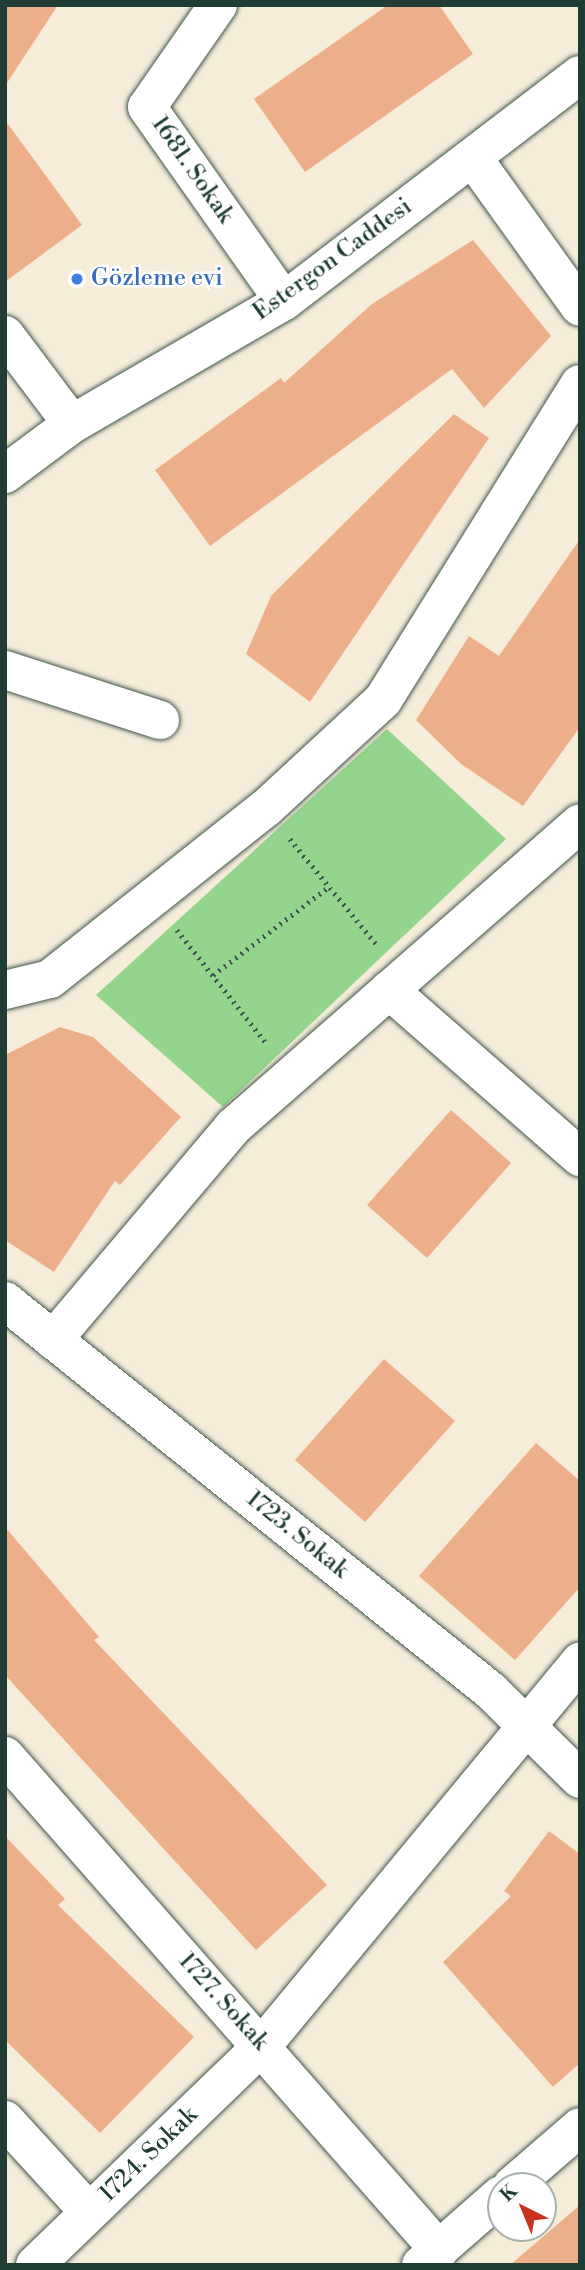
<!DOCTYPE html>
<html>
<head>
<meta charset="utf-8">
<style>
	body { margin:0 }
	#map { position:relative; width:585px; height:2270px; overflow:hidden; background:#f5ecd9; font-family:"Libre Bodoni",serif }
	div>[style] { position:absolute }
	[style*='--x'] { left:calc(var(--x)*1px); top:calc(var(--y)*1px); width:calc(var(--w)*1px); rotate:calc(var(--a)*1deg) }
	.green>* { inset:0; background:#93d58d }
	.building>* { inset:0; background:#edaf89 }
	.path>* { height:4.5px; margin-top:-2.25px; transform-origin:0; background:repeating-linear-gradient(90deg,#3f574d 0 2px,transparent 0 7px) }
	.roads { filter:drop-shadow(0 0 2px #3f574d) drop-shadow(0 0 2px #3f574d) }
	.minor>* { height:38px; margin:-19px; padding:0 19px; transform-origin:19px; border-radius:19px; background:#fff }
	.dots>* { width:19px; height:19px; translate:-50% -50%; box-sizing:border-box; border:4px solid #fff; border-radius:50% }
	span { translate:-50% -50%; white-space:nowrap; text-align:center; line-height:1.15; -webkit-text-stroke:5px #fff; paint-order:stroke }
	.street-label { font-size:24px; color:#1f3d34 }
	.shop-label { font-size:24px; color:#366cbe }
	.left { translate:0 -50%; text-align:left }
	.frame { position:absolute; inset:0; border:7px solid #1f3d34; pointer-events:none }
	.north { position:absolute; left:487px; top:2172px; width:70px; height:70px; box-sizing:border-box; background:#fff; border:2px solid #a5b1ae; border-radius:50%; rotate:317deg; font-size:19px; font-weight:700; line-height:28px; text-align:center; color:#1f3d34 }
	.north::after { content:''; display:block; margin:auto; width:24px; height:32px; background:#c8321e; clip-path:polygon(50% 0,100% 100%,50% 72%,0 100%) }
</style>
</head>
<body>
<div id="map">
	<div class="green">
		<div style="clip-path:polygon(387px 729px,506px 839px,223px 1107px,96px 995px)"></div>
	</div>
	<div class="building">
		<div style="clip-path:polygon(5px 5px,58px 5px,5px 86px)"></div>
		<div style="clip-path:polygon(388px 5px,439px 5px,473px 54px,305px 172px,254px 99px)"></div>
		<div style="clip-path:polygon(5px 120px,82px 225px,5px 282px)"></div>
		<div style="clip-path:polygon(473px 240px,551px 336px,484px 408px,452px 369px,210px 546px,155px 470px,281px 378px,284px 383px,372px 304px)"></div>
		<div style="clip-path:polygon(454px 414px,489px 438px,310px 702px,246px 654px,271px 596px)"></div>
		<div style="clip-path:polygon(580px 539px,580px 727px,523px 806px,461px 764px,416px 720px,469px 636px,499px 656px)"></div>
		<div style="clip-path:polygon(60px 1027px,93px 1037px,181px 1117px,120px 1185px,115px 1181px,54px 1272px,5px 1240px,5px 1055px)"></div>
		<div style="clip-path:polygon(451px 1110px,511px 1163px,427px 1258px,367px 1205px)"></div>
		<div style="clip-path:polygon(384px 1359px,455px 1421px,365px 1522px,295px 1460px)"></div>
		<div style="clip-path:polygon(536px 1443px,580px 1481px,580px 1587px,515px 1660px,419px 1576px)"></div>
		<div style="clip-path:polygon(5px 1527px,99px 1637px,94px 1640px,327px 1885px,256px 1950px,5px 1675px)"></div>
		<div style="clip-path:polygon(549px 1831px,580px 1854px,580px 2063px,553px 2087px,443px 1962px,511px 1896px,504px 1891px)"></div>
		<div style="clip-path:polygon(5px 1836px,65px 1899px,58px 1905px,194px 2037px,100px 2133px,5px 2040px)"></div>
		<div style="clip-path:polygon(580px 2205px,580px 2265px,510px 2265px)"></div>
	</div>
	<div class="path">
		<div style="--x:290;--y:839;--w:139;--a:50.6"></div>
		<div style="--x:177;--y:930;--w:145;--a:51.7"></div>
		<div style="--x:213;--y:975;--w:143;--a:-37.3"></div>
	</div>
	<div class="roads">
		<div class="minor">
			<div style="--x:218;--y:5;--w:124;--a:124.8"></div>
			<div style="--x:147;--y:107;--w:237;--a:54.8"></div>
			<div style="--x:473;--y:158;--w:183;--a:54.3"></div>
			<div style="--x:5;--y:335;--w:111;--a:53"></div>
			<div style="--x:5;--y:474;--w:84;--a:-36.7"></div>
			<div style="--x:72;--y:424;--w:245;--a:-30.1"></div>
			<div style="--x:284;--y:301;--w:372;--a:-37.4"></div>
			<div style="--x:5;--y:670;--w:163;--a:17.9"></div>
			<div style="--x:5;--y:990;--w:46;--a:-13.7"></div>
			<div style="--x:50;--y:979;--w:275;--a:-38.4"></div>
			<div style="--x:266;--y:808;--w:159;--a:-42.7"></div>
			<div style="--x:383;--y:700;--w:372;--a:-58.1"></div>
			<div style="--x:389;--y:990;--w:254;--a:41.2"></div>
			<div style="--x:5;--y:1301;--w:623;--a:38.75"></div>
			<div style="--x:491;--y:1691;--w:125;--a:44.7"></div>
			<div style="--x:53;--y:1340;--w:279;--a:-49.8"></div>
			<div style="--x:233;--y:1127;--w:461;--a:-41.2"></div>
			<div style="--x:5;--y:1756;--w:658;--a:48.7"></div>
			<div style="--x:5;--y:2120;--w:125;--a:47.6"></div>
			<div style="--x:512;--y:2186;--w:90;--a:-40.9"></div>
			<div style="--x:35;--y:2265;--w:315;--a:-44"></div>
			<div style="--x:262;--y:2046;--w:499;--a:-50.4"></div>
			<div style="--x:421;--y:2265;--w:106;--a:-41.2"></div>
		</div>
	</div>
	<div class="dots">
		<div style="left:77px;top:279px;background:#3f7fe0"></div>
	</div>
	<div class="street-label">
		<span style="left:192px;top:170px;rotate:55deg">1681. Sokak</span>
		<span style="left:333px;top:260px;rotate:-36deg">Estergon Caddesi</span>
		<span style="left:297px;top:1535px;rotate:39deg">1723. Sokak</span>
		<span style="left:223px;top:2002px;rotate:48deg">1727. Sokak</span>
		<span style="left:149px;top:2155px;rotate:-44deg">1724. Sokak</span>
	</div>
	<div class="shop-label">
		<span class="left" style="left:91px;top:279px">Gözleme evi</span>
	</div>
	<div class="frame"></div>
	<div class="north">K</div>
</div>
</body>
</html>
